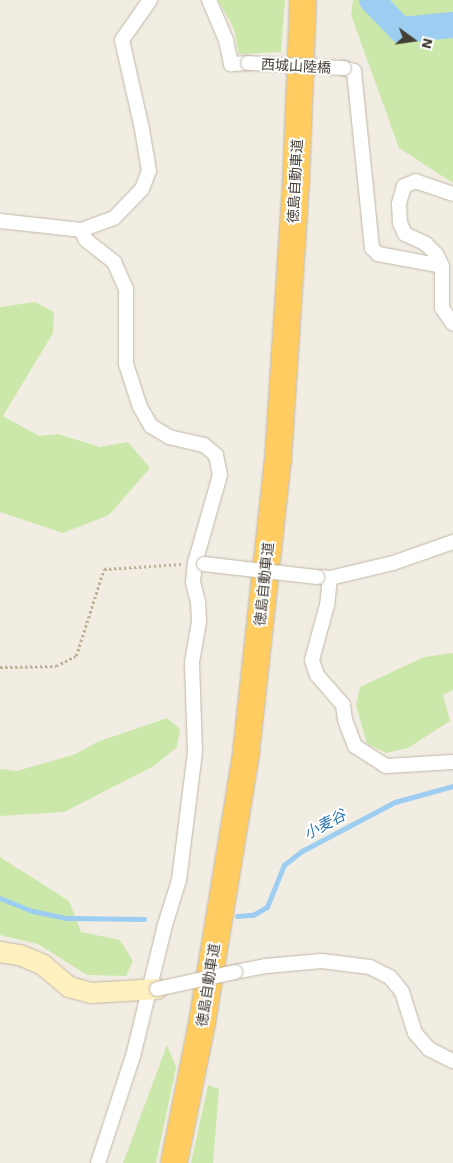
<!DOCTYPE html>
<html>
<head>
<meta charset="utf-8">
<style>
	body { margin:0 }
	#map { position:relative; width:453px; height:1163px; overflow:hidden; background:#f2ede3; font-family:"Work Sans","Noto Sans JP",sans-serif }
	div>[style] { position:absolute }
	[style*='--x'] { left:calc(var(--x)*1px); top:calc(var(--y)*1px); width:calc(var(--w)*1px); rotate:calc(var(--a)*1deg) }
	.green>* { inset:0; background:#cbe8aa }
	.stream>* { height:4.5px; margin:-2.25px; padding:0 2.25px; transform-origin:2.25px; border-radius:2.25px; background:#9dcef1 }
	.river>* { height:26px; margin:-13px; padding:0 13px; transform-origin:13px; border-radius:13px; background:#9dcef1 }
	.path>* { height:2.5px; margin-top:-1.25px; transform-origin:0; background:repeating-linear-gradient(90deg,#bfb196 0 2.5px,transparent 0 5px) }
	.roads { filter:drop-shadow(0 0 1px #c0b8a8) drop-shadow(0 0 1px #c0b8a8) }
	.street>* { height:14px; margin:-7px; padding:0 7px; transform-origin:7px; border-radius:7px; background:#fff }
	.secondary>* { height:20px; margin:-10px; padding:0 10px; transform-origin:10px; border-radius:10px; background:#fff0c0 }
	.highway>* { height:26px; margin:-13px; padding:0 13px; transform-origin:13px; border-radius:13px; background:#ffcc61 }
	.bridges { filter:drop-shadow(0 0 1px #c0b8a8) drop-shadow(0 0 1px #c0b8a8) }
	.street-bridge>* { height:14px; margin:-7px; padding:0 7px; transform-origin:7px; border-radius:7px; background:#fff }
	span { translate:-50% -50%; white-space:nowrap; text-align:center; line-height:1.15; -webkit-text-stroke:4px #fff; paint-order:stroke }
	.street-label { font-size:14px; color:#443d33 }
	.water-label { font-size:15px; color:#2b77b1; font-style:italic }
	.north { position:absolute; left:388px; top:15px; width:50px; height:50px; -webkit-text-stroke:4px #fff; paint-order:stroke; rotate:104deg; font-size:14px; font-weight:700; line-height:20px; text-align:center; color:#443d33 }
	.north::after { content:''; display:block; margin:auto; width:18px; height:22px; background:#443d33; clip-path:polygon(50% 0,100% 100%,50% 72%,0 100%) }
</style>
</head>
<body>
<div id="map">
	<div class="green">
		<div style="clip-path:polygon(218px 0,285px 0,281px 52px,239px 54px,234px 29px)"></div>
		<div style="clip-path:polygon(353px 0,453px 0,453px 183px,399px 148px,351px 15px)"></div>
		<div style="clip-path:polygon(35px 302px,54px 312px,53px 333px,3px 416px,39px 436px,58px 434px,100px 447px,128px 442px,150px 468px,109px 515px,63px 533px,0 512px,0 307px)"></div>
		<div style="clip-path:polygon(453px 653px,453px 690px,443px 695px,450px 721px,408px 748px,386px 753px,367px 744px,356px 705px,360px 687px,424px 657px)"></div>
		<div style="clip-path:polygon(167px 718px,180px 729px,177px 747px,154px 766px,64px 812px,0 816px,0 769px,17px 771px,76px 754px,97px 742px)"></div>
		<div style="clip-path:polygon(0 857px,69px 901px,81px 932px,120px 940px,133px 961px,126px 976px,87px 975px,38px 944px,0 935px)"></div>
		<div style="clip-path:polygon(167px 1045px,176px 1067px,156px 1163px,123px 1163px)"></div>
		<div style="clip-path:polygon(208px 1085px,219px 1089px,213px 1163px,191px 1163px)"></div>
	</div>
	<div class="stream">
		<div style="--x:0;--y:898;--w:35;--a:22"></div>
		<div style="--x:33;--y:911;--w:35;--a:12"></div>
		<div style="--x:67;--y:918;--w:77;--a:0.7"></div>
		<div style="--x:237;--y:916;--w:16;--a:-4"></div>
		<div style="--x:253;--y:915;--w:16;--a:-30"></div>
		<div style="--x:267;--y:907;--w:45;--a:-68"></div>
		<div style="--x:284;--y:865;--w:23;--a:-38"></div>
		<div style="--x:302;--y:851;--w:105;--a:-27.8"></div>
		<div style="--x:395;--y:802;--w:60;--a:-15.4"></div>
	</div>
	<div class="river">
		<div style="--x:372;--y:0;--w:42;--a:46"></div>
		<div style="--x:401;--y:30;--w:52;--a:-5.5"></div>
	</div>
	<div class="path">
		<div style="--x:0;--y:667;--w:56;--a:-1"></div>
		<div style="--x:56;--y:666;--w:22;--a:-27"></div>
		<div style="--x:76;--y:656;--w:91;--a:-72.2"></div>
		<div style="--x:104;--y:569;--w:78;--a:-3.7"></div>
	</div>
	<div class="roads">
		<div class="street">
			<div style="--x:209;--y:0;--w:43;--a:67"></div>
			<div style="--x:226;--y:40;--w:25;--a:78"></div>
			<div style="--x:231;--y:64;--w:17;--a:-3"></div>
			<div style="--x:344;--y:68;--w:10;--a:17"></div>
			<div style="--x:354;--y:71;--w:178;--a:84.2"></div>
			<div style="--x:372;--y:248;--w:8;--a:45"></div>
			<div style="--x:378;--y:254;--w:65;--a:10.6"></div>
			<div style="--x:453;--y:194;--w:39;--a:-161"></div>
			<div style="--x:416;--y:181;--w:13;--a:157"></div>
			<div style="--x:404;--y:186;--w:19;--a:106"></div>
			<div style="--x:399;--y:204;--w:19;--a:87"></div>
			<div style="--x:400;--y:223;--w:12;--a:66"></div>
			<div style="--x:405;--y:234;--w:23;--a:25"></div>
			<div style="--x:426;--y:244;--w:14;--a:45"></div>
			<div style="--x:436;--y:254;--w:13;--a:63"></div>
			<div style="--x:442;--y:266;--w:42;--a:90"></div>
			<div style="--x:442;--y:308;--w:19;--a:55"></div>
			<div style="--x:0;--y:221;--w:81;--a:6.3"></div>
			<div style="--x:81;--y:230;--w:35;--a:-20"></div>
			<div style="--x:114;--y:218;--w:40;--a:-46"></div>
			<div style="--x:142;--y:189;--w:19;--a:-69"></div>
			<div style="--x:149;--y:171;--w:43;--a:-99.5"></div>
			<div style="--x:142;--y:129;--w:91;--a:-102.7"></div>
			<div style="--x:122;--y:40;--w:49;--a:-55"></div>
			<div style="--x:81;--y:230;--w:11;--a:63"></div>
			<div style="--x:86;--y:240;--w:36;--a:38"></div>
			<div style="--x:114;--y:262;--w:30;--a:66"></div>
			<div style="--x:126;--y:289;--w:75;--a:90"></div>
			<div style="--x:126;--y:364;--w:45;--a:72"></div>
			<div style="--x:140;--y:407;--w:22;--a:60"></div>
			<div style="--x:151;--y:426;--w:21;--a:31"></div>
			<div style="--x:169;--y:437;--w:36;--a:13"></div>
			<div style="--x:204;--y:445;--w:16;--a:40"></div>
			<div style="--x:216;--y:455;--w:20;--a:79"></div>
			<div style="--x:220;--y:475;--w:91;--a:105.9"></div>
			<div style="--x:195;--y:563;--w:19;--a:96"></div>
			<div style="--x:193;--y:582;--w:21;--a:76"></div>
			<div style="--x:198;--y:602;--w:20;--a:87"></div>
			<div style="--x:199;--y:622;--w:41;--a:99.9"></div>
			<div style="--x:192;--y:662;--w:90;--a:88.1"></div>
			<div style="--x:195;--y:752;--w:129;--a:97.1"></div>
			<div style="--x:179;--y:880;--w:47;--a:107.3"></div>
			<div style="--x:165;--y:925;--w:135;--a:103.7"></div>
			<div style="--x:133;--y:1056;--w:113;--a:108.1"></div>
			<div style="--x:322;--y:577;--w:8;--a:7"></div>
			<div style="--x:330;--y:578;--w:65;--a:-13.4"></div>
			<div style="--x:393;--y:563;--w:64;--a:-19.3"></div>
			<div style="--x:330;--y:578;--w:27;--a:96"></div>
			<div style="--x:327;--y:605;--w:57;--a:105.3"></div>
			<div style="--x:312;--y:660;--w:16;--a:72"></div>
			<div style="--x:317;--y:675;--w:40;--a:49"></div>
			<div style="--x:343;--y:705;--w:15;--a:82"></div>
			<div style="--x:345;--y:720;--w:28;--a:69"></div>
			<div style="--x:355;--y:746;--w:37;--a:33"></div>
			<div style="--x:386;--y:766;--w:67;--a:-3.4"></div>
			<div style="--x:235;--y:972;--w:32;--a:-11"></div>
			<div style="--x:266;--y:966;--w:56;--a:-5.1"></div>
			<div style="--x:322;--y:961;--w:48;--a:7.1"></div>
			<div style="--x:370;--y:967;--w:22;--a:27"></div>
			<div style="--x:390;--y:977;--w:19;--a:51"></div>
			<div style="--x:402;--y:992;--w:43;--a:72.4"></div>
			<div style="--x:415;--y:1033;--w:21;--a:49"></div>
			<div style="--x:429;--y:1049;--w:27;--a:27"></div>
		</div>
		<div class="secondary">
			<div style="--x:0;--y:952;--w:20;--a:9"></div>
			<div style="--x:20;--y:955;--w:25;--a:23"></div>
			<div style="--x:43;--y:965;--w:34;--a:40"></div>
			<div style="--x:69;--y:987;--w:23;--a:15"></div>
			<div style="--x:91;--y:993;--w:66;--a:-3.5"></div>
		</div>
		<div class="highway">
			<div style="--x:174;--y:1163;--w:143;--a:-78.7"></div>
			<div style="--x:202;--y:1023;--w:274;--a:-80.7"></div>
			<div style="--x:246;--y:753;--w:295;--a:-83.8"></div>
			<div style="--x:278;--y:460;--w:278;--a:-86.3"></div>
			<div style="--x:296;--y:183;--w:183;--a:-87.8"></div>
		</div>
	</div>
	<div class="bridges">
		<div class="street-bridge">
			<div style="--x:248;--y:63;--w:96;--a:3"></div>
			<div style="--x:204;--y:564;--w:114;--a:6.6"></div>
			<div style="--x:157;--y:989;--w:80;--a:-12.3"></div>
		</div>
	</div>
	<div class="street-label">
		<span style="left:296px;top:66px;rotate:3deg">西城山陸橋</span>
		<span style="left:295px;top:181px;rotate:-87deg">徳島自動車道</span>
		<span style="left:264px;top:584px;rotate:-84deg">徳島自動車道</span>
		<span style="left:208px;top:985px;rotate:-81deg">徳島自動車道</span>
	</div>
	<div class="water-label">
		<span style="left:325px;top:825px;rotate:-28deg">小麦谷</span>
	</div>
	<div class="north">N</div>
</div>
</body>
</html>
